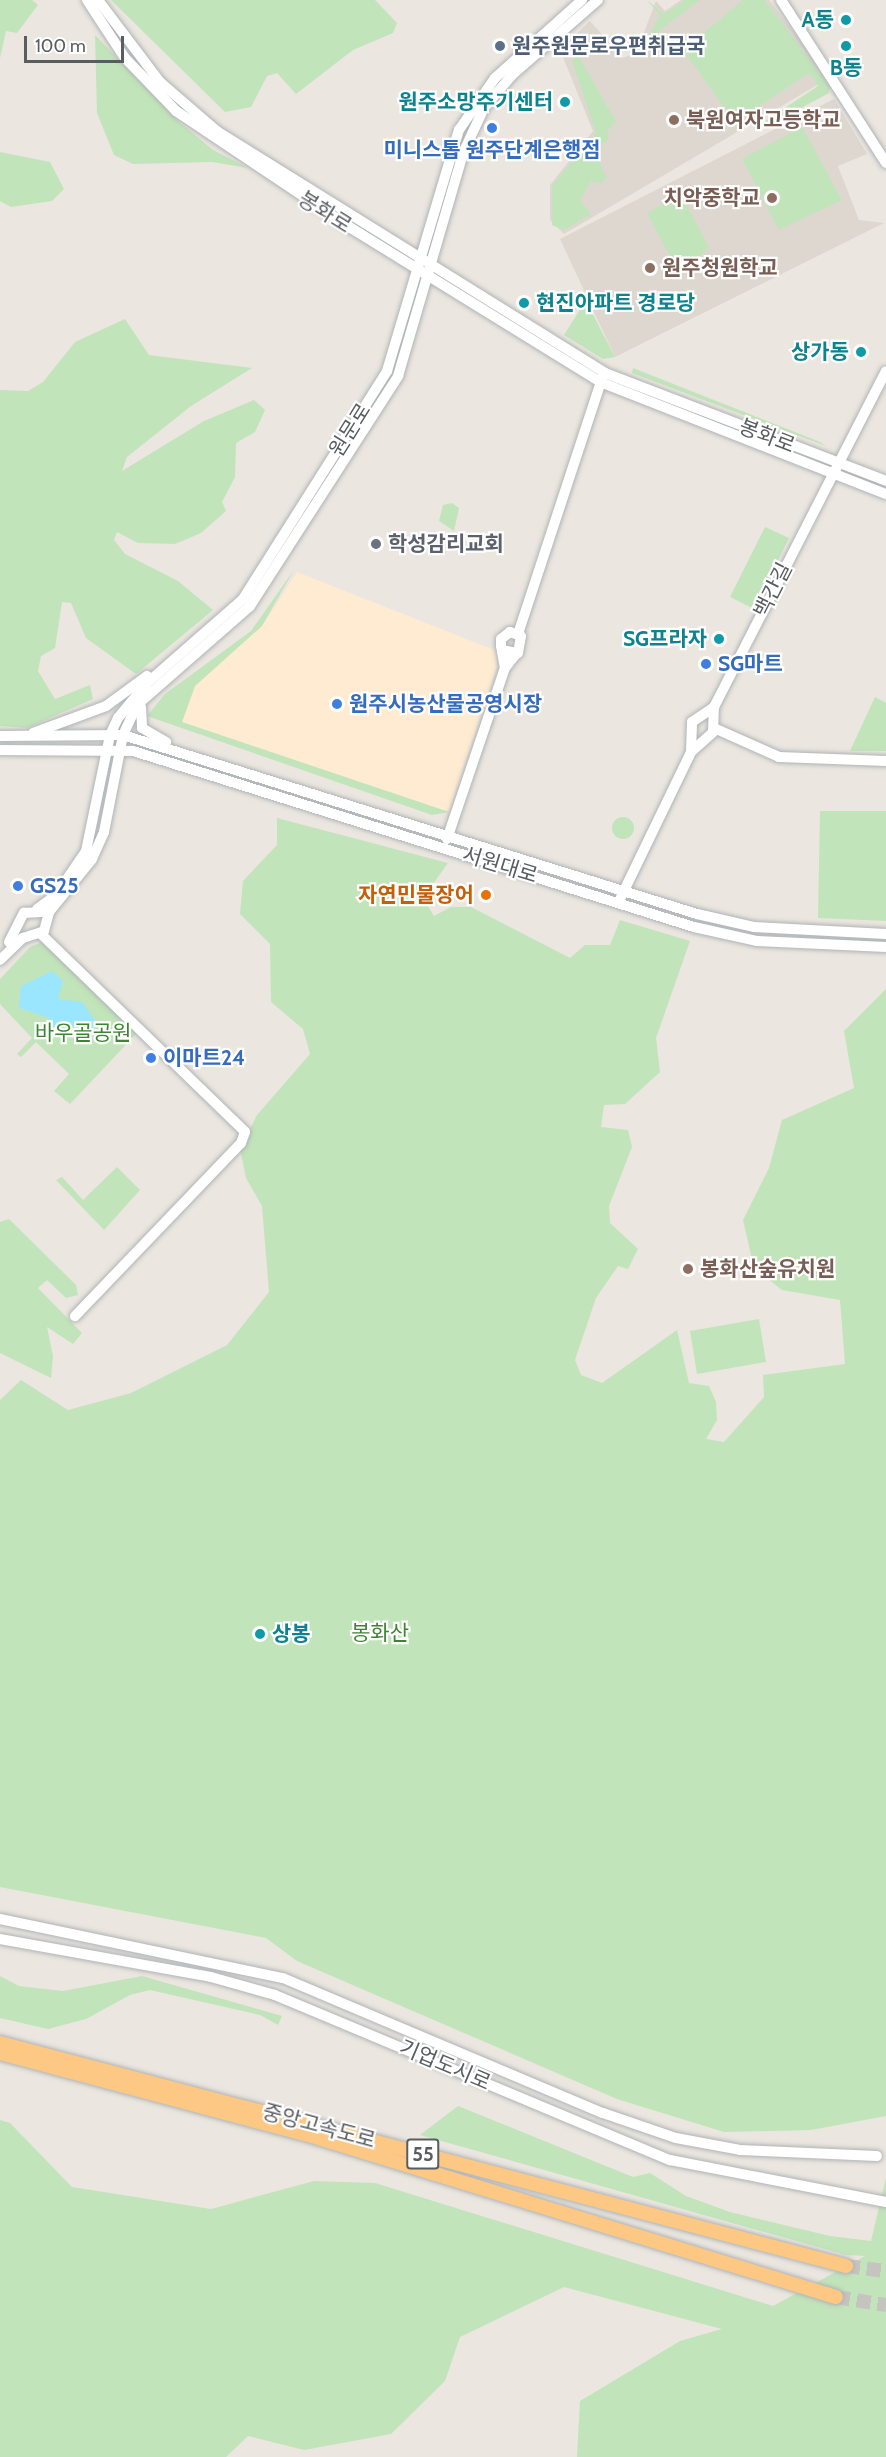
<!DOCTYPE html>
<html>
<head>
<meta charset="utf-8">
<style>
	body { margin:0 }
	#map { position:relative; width:886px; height:2457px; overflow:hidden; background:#ebe6df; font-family:Cabin,"Noto Sans KR",sans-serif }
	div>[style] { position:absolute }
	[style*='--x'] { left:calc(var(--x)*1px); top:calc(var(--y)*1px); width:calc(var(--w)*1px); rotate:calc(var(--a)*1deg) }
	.commercial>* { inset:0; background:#feebd1 }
	.education>* { inset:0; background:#ddd7d0 }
	.green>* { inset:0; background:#c2e4ba }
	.round { border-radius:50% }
	.water>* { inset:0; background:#9be6ff }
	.highway-tunnel>* { height:14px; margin-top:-7px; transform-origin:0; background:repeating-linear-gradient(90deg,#c6c4bf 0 14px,transparent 0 21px) }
	.roads { filter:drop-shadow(0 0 2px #afb4b7) drop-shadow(0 0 2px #afb4b7) }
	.secondary>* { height:10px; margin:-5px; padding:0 5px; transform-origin:5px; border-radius:5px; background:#fff }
	.highway>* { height:14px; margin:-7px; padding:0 7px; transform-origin:7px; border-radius:7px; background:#fdc884 }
	.dots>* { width:16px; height:16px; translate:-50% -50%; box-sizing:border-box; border:3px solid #fff; border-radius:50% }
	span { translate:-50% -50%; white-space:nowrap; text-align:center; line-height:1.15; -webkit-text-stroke:4.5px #fff; paint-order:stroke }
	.shield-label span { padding:2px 4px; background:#fff; border:2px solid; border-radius:4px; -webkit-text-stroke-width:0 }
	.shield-label { font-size:20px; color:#585d60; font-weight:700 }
	.culture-label { font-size:21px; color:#0d838f; font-weight:700 }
	.right { translate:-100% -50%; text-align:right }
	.left { translate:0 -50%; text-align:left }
	.service-label { font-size:21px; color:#4e5e75; font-weight:700 }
	.education-label { font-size:21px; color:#785e54; font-weight:700 }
	.shop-label { font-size:21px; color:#366cbe; font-weight:700 }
	.street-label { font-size:21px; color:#585d60 }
	.worship-label { font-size:21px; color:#5b616d; font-weight:700 }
	.food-label { font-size:21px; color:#c56008; font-weight:700 }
	.park-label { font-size:21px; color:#3f8433 }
	.scale { position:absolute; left:24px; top:36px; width:100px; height:27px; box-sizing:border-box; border:3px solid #585d60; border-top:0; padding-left:8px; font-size:18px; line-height:21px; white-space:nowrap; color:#585d60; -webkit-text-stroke:4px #fff; paint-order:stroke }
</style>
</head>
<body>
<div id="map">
	<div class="commercial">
		<div style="clip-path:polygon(297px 572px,497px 651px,497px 666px,449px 812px,182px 722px,195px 686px,262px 626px)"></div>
	</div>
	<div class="education">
		<div style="clip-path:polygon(681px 0,769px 0,829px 78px,564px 234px,550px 220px,550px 185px,593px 131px,560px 50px,590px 21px,623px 58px,636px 53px,656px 1px,665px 11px)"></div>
		<div style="clip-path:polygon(834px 99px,867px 154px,838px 166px,859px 220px,884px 223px,615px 357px,560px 239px)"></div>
	</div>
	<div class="green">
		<div style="clip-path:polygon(0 0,32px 0,38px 5px,17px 33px,6px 31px,0 58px)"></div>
		<div style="clip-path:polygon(111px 0,375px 0,397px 23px,393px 33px,353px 50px,296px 94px,277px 73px,267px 76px,251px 107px,225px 112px)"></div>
		<div style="clip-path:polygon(647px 0,664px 14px,685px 0,700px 0,661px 29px,650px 47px,646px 42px,660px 15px)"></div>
		<div style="clip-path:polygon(743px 0,765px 0,830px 87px,829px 93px,764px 128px,756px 127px,818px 86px,809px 73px,745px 116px,731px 117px,683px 50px)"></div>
		<div style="clip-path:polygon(95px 35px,177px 120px,213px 150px,248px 168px,212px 162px,133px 164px,114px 155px,97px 113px)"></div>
		<div style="clip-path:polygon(578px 55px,616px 122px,607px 131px,609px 139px,594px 150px,606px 177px,602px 183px,591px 181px,580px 200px,591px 214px,564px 230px,552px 225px,552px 185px,596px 133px,572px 61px)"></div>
		<div style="clip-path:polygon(802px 127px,842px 200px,779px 230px,742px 159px)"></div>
		<div style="clip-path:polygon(0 152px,50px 162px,64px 189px,52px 201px,11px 207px,0 201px)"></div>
		<div style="clip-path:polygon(681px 195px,709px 247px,680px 275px,647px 213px)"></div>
		<div style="clip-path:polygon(586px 300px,603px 334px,615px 357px,603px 359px,564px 335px)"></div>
		<div style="clip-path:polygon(125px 319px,149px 355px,252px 368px,191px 406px,127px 457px,122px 471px,204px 421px,254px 400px,265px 410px,255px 432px,236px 443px,235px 477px,222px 502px,226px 511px,201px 533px,175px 544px,138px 543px,117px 532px,114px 540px,125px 554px,178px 581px,213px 610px,136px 674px,86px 638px,71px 603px,62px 602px,55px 648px,41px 656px,38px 671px,55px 699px,90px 685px,93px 699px,27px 728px,0 726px,0 390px,28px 391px,43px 382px,75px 342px)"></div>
		<div style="clip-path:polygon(633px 368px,820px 442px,826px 446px,632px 373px)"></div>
		<div style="clip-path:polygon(452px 503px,459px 508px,454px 531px,439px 521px,443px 505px)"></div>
		<div style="clip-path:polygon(765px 527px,789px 538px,754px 609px,730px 597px)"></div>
		<div style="clip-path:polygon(294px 570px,262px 626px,195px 686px,182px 722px,449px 812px,432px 815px,147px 716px,165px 694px,251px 631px)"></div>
		<div style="clip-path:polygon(875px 697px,886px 703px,886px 751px,850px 751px)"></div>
		<div style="clip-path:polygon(820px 811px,886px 811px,886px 921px,818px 918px)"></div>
		<div class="round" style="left:612px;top:817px;width:22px;height:22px"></div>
		<div style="clip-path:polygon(277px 818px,448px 863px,423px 898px,434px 916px,451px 907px,471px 907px,570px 958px,585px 945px,610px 945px,620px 920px,690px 941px,656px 1038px,660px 1072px,625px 1104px,604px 1105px,601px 1127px,628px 1130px,632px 1147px,609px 1206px,610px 1223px,638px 1249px,628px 1269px,618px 1266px,596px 1298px,575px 1360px,581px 1375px,602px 1383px,677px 1330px,689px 1383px,709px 1386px,716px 1402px,717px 1420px,706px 1439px,724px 1442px,764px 1397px,763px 1375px,845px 1364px,840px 1300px,782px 1290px,754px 1268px,743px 1220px,769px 1168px,782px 1120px,854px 1088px,844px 1031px,886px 989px,886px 2116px,811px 2130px,724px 2132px,617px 2099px,297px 1961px,266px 1938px,0 1887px,0 1400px,21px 1380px,68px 1410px,131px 1393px,227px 1345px,269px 1292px,262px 1206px,246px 1178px,240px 1149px,257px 1115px,310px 1054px,303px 1029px,271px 1002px,270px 944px,240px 914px,243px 881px,277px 845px)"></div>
		<div style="clip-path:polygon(42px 942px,137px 1033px,70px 1104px,54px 1091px,69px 1074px,36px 1042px,21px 1057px,17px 1054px,32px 1038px,0 1004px,0 979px,30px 947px)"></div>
		<div style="clip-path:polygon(117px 1167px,140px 1190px,104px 1230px,56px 1180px,62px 1177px,83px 1200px)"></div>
		<div style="clip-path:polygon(9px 1219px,76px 1285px,78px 1295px,66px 1298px,47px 1280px,38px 1288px,82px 1333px,73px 1344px,47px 1327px,53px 1356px,51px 1378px,0 1353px,0 1222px)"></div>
		<div style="clip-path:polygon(759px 1319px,766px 1362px,697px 1374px,690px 1331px)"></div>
		<div style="clip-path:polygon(0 1976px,19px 1986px,63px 1991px,142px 1976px,282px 2016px,278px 2025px,260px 2015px,150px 1990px,130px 1995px,86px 2019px,48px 2029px,0 2018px)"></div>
		<div style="clip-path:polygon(458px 2106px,633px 2177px,650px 2173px,686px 2196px,730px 2212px,830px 2236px,871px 2241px,886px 2178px,886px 2457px,577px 2457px,580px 2401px,680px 2341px,722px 2329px,564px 2287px,460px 2337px,445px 2381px,391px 2434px,304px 2450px,248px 2436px,226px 2457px,0 2457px,0 2120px,10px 2123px,72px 2187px,211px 2209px,314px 2181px,375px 2183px,773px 2306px,865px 2256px,846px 2255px,420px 2135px)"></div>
	</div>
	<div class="water">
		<div style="clip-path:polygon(52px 971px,63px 981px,58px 999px,82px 1002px,94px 1019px,95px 1036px,54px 1031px,49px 1018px,19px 1008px,21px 986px)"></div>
	</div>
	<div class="highway-tunnel">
		<div style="--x:846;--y:2266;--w:40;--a:7.1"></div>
		<div style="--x:836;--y:2297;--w:51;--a:9.1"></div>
	</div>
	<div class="roads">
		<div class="secondary">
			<div style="--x:87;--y:0;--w:69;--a:56.8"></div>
			<div style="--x:125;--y:58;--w:74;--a:46.1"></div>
			<div style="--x:176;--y:111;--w:211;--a:33.8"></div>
			<div style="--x:351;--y:228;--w:293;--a:31.7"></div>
			<div style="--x:600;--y:382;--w:307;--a:21.4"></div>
			<div style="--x:98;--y:0;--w:103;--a:52.9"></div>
			<div style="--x:160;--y:82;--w:77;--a:40.8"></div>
			<div style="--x:218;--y:132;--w:456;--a:31.9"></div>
			<div style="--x:605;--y:373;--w:301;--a:21"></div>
			<div style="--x:781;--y:0;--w:194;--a:57.2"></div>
			<div style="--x:518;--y:634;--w:272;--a:-71.8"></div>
			<div style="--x:502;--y:650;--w:16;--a:11"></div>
			<div style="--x:518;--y:653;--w:17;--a:-80"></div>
			<div style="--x:521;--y:636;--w:12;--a:-160"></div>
			<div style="--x:510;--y:632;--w:11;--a:142"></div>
			<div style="--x:501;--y:639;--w:7;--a:90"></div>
			<div style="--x:501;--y:646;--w:22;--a:80"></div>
			<div style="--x:141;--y:707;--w:21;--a:87"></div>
			<div style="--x:142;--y:728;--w:28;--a:30"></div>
			<div style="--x:714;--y:728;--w:71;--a:24"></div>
			<div style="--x:779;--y:757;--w:107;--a:2.1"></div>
			<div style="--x:33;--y:733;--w:78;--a:-20.3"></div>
			<div style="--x:106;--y:706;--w:51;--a:-36.2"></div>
			<div style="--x:0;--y:736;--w:123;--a:-0.5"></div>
			<div style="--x:123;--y:735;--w:601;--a:17.32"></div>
			<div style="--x:697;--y:914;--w:58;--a:12.8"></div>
			<div style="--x:754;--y:927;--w:132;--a:3"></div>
			<div style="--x:0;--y:750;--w:133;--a:0.4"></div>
			<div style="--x:133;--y:751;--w:588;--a:17.42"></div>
			<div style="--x:694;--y:927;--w:65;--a:12.5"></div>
			<div style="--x:757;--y:941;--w:129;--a:2.7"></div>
			<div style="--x:691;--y:752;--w:30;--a:-88"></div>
			<div style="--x:692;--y:722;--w:27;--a:-34"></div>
			<div style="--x:447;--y:839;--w:181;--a:-71.3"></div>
			<div style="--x:505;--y:668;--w:16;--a:-52"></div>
			<div style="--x:621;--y:897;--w:161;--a:-64.2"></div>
			<div style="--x:691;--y:752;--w:30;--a:-42"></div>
			<div style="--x:713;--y:732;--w:25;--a:-88"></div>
			<div style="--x:714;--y:707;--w:377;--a:-62.9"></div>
			<div style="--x:37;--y:909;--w:24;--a:-36"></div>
			<div style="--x:56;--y:895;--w:53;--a:-55.7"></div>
			<div style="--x:86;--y:851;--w:118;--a:-78.3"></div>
			<div style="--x:110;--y:735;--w:19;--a:-65"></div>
			<div style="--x:118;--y:718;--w:44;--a:-50.5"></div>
			<div style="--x:146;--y:684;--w:129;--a:-41.2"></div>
			<div style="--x:243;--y:599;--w:270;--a:-57.7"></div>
			<div style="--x:387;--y:371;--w:252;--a:-73.4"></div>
			<div style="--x:459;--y:130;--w:63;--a:-55.3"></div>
			<div style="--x:495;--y:78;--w:117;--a:-41.9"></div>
			<div style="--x:41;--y:934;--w:284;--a:44.1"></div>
			<div style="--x:245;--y:1132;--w:12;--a:110"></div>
			<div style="--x:241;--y:1143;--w:240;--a:133.8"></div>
			<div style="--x:9;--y:942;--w:33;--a:-63"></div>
			<div style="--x:24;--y:913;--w:17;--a:-3"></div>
			<div style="--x:0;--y:960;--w:32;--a:-44"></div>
			<div style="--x:23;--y:938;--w:22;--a:-18"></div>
			<div style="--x:44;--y:931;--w:20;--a:-75"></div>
			<div style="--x:49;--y:912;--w:68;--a:-50.9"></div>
			<div style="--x:92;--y:859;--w:30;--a:-66"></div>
			<div style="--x:104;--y:832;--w:99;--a:-78.9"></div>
			<div style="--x:123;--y:735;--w:33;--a:-65"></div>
			<div style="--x:137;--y:705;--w:150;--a:-41.2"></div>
			<div style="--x:250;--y:606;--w:274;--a:-57.2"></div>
			<div style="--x:398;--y:376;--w:234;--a:-73.7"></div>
			<div style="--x:464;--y:151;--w:47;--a:-65.1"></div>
			<div style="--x:484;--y:108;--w:43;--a:-49.7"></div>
			<div style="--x:512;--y:75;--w:114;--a:-41.1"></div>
			<div style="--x:0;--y:1919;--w:289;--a:11.8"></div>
			<div style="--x:283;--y:1978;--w:347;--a:22.9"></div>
			<div style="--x:603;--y:2113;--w:77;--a:18.9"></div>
			<div style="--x:676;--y:2138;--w:65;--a:10.6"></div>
			<div style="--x:740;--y:2150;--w:137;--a:2.5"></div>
			<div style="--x:0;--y:1939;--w:214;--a:10.2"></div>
			<div style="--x:211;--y:1977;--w:66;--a:15.7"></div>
			<div style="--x:275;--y:1995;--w:428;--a:22.7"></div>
			<div style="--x:670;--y:2160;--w:220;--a:11"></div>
		</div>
		<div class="highway">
			<div style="--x:0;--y:2043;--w:875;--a:14.77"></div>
			<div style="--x:0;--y:2053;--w:323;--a:14.9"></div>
			<div style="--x:312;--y:2136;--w:548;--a:17.08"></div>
		</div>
	</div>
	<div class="dots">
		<div style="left:846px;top:20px;background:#0f9aa8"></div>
		<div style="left:500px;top:46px;background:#5c6f8a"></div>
		<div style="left:846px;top:46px;background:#0f9aa8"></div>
		<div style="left:565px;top:102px;background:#0f9aa8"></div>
		<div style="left:674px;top:120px;background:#8d6e63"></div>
		<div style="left:492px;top:128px;background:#3f7fe0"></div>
		<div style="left:772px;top:198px;background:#8d6e63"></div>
		<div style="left:650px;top:268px;background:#8d6e63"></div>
		<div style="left:524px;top:303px;background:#0f9aa8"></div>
		<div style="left:861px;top:352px;background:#0f9aa8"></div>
		<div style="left:376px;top:544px;background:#6b7280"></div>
		<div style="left:719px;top:639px;background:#0f9aa8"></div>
		<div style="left:706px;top:664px;background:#3f7fe0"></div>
		<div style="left:337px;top:704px;background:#3f7fe0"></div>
		<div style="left:18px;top:886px;background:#3f7fe0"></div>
		<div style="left:486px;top:895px;background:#e8710a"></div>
		<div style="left:151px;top:1058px;background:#3f7fe0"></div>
		<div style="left:688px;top:1269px;background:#8d6e63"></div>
		<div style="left:260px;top:1634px;background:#0f9aa8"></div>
	</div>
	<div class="shield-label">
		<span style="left:423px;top:2154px">55</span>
	</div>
	<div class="culture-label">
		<span class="right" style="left:834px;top:20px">A동</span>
		<span style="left:846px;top:68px">B동</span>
		<span class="right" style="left:553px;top:102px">원주소망주기센터</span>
		<span class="left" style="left:536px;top:303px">현진아파트 경로당</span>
		<span class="right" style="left:849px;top:352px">상가동</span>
		<span class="right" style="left:707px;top:639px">SG프라자</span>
		<span class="left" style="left:272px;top:1634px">상봉</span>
	</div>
	<div class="service-label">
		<span class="left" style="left:512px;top:46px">원주원문로우편취급국</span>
	</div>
	<div class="education-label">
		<span class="left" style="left:686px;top:120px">북원여자고등학교</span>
		<span class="right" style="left:760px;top:198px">치악중학교</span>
		<span class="left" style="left:662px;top:268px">원주청원학교</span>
		<span class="left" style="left:700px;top:1269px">봉화산숲유치원</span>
	</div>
	<div class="shop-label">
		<span style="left:492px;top:150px">미니스톱 원주단계은행점</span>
		<span class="left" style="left:718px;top:664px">SG마트</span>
		<span class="left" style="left:349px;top:704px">원주시농산물공영시장</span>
		<span class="left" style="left:30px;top:886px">GS25</span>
		<span class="left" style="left:163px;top:1058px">이마트24</span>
	</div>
	<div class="street-label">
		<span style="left:325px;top:212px;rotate:32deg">봉화로</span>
		<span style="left:350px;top:430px;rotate:-58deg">원문로</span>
		<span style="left:767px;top:436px;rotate:21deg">봉화로</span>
		<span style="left:773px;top:590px;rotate:-63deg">백간길</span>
		<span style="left:500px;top:865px;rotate:17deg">서원대로</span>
		<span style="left:445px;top:2065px;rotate:23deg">기업도시로</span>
		<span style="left:319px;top:2126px;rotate:15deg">중앙고속도로</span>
	</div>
	<div class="worship-label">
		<span class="left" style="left:388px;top:544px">학성감리교회</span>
	</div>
	<div class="food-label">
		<span class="right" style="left:474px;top:895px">자연민물장어</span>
	</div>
	<div class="park-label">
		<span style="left:83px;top:1033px">바우골공원</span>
		<span style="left:380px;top:1633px">봉화산</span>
	</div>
	<div class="scale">100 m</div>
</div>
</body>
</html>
